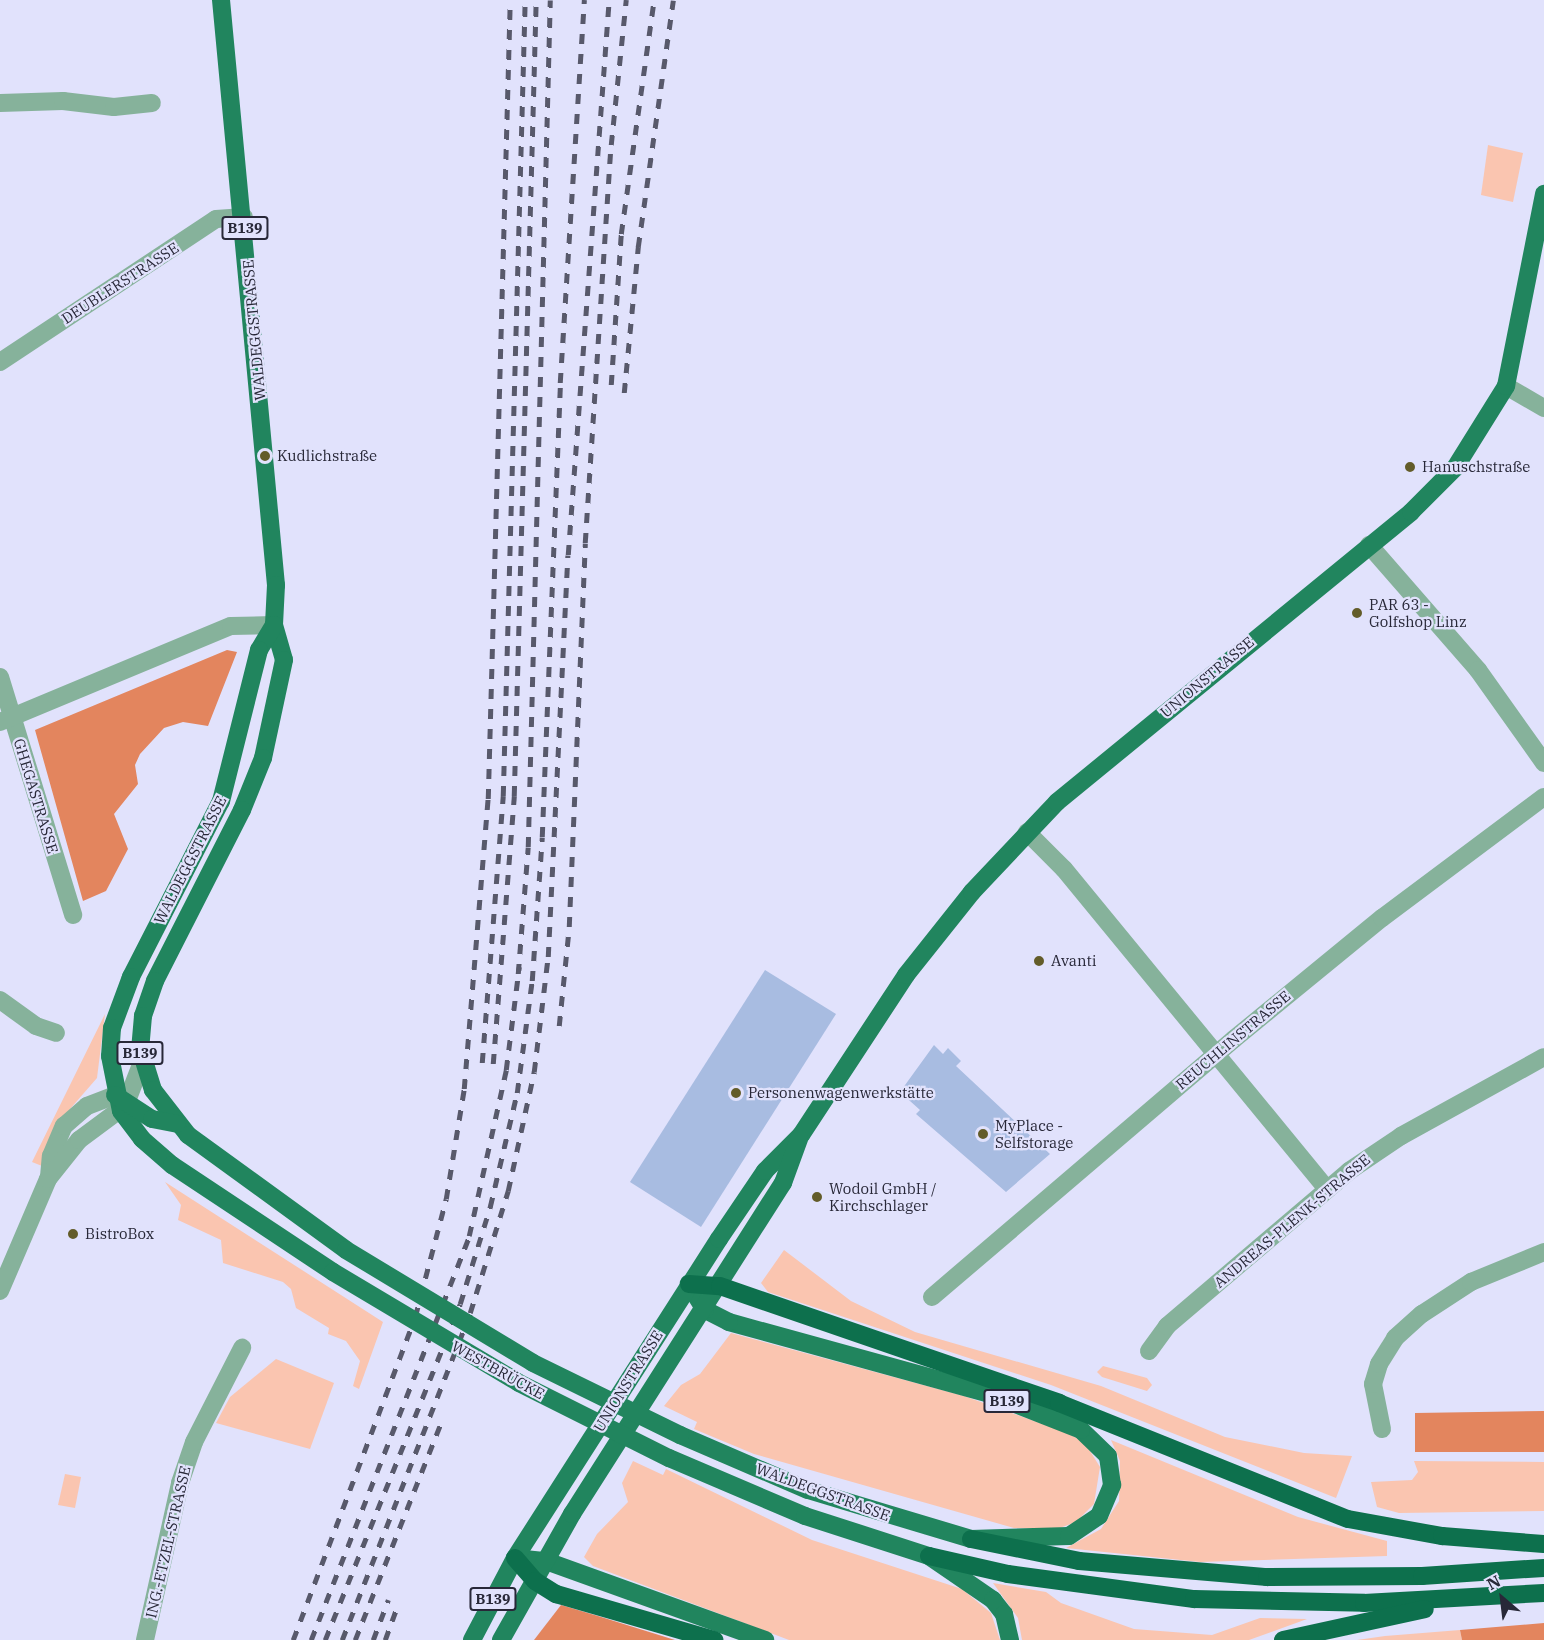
<!DOCTYPE html>
<html>
<head>
<meta charset="utf-8">
<style>
	body { margin:0 }
	#map { position:relative; width:1544px; height:1640px; overflow:hidden; background:#e1e2fc; font-family:"IBM Plex Serif",serif }
	div>[style] { position:absolute }
	[style*='--x'] { left:calc(var(--x)*1px); top:calc(var(--y)*1px); width:calc(var(--w)*1px); rotate:calc(var(--a)*1deg) }
	.green>* { inset:0; background:#fac5b0 }
	.forest>* { inset:0; background:#e3855e }
	.building>* { inset:0; background:#a8bce1 }
	.minor>* { height:18px; margin:-9px; padding:0 9px; transform-origin:9px; border-radius:9px; background:#86b29b }
	.major>* { height:18px; margin:-9px; padding:0 9px; transform-origin:9px; border-radius:9px; background:#21855e }
	.highway>* { height:18px; margin:-9px; padding:0 9px; transform-origin:9px; border-radius:9px; background:#0d704d }
	.rail>* { height:4.5px; margin-top:-2.25px; transform-origin:0; background:repeating-linear-gradient(90deg,#58596b 0 10px,transparent 0 20px) }
	.major-bridge>* { height:18px; margin:-9px; padding:0 9px; transform-origin:9px; border-radius:9px; background:#21855e }
	.dots>* { width:16px; height:16px; translate:-50% -50%; box-sizing:border-box; border:3px solid #e1e2fc; border-radius:50% }
	span { translate:-50% -50%; white-space:nowrap; text-align:center; line-height:1.15; -webkit-text-stroke:4.5px #e1e2fc; paint-order:stroke }
	.shield-label span { padding:2px 4px; background:#e1e2fc; border:2px solid; border-radius:4px; -webkit-text-stroke-width:0 }
	.shield-label { font-size:14px; color:#282838; font-weight:700 }
	.street-label { font-size:15px; color:#282838 }
	.poi-label { font-size:15px; color:#282838 }
	.left { translate:0 -50%; text-align:left }
	.north { position:absolute; left:1472px; top:1568px; width:60px; height:60px; -webkit-text-stroke:4px #e1e2fc; paint-order:stroke; rotate:332deg; font-size:16px; font-weight:700; line-height:24px; text-align:center; color:#282838 }
	.north::after { content:''; display:block; margin:auto; width:21px; height:27px; background:#282838; clip-path:polygon(50% 0,100% 100%,50% 72%,0 100%) }
</style>
</head>
<body>
<div id="map">
	<div class="green">
		<div style="clip-path:polygon(1488px 145px,1523px 153px,1513px 202px,1481px 195px)"></div>
		<div style="clip-path:polygon(105px 1014px,97px 1078px,70px 1109px,42px 1166px,32px 1162px)"></div>
		<div style="clip-path:polygon(165px 1182px,383px 1322px,359px 1389px,353px 1386px,360px 1361px,346px 1341px,328px 1334px,329px 1328px,296px 1308px,291px 1289px,283px 1282px,223px 1263px,221px 1240px,178px 1220px,181px 1205px)"></div>
		<div style="clip-path:polygon(784px 1250px,851px 1301px,915px 1332px,1101px 1386px,1225px 1437px,1304px 1453px,1352px 1456px,1336px 1498px,1051px 1385px,768px 1292px,761px 1283px)"></div>
		<div style="clip-path:polygon(731px 1333px,964px 1396px,1068px 1433px,1085px 1443px,1100px 1467px,1094px 1504px,1076px 1522px,1057px 1529px,1014px 1528px,754px 1454px,694px 1429px,697px 1422px,664px 1406px,681px 1385px,700px 1374px)"></div>
		<div style="clip-path:polygon(276px 1359px,334px 1383px,310px 1449px,216px 1423px,230px 1397px)"></div>
		<div style="clip-path:polygon(1103px 1366px,1147px 1378px,1152px 1385px,1147px 1391px,1102px 1377px,1097px 1372px)"></div>
		<div style="clip-path:polygon(1111px 1440px,1298px 1517px,1387px 1541px,1387px 1556px,1200px 1562px,1066px 1548px,1101px 1529px,1119px 1501px,1120px 1461px)"></div>
		<div style="clip-path:polygon(633px 1461px,663px 1475px,666px 1469px,812px 1540px,962px 1589px,991px 1613px,1000px 1640px,789px 1640px,593px 1566px,584px 1557px,597px 1534px,628px 1502px,622px 1483px)"></div>
		<div style="clip-path:polygon(1414px 1461px,1544px 1462px,1544px 1511px,1399px 1513px,1377px 1507px,1371px 1482px,1412px 1480px,1418px 1472px)"></div>
		<div style="clip-path:polygon(65px 1474px,81px 1477px,75px 1508px,58px 1505px)"></div>
		<div style="clip-path:polygon(993px 1583px,1046px 1592px,1061px 1603px,1134px 1629px,1212px 1635px,1260px 1618px,1307px 1619px,1249px 1640px,1022px 1640px,1018px 1618px)"></div>
		<div style="clip-path:polygon(1460px 1630px,1462px 1640px,1357px 1640px,1385px 1636px)"></div>
	</div>
	<div class="forest">
		<div style="clip-path:polygon(227px 650px,237px 652px,208px 726px,183px 722px,164px 728px,140px 754px,135px 765px,138px 784px,114px 814px,128px 849px,106px 891px,83px 901px,35px 730px)"></div>
		<div style="clip-path:polygon(1544px 1411px,1544px 1452px,1415px 1452px,1415px 1413px)"></div>
		<div style="clip-path:polygon(561px 1605px,598px 1616px,675px 1640px,534px 1640px)"></div>
		<div style="clip-path:polygon(1544px 1623px,1544px 1640px,1462px 1640px,1460px 1630px)"></div>
	</div>
	<div class="building">
		<div style="clip-path:polygon(765px 970px,836px 1014px,701px 1227px,630px 1182px)"></div>
		<div style="clip-path:polygon(934px 1045px,943px 1054px,948px 1048px,961px 1061px,956px 1066px,1050px 1154px,1006px 1192px,916px 1114px,920px 1110px,900px 1092px)"></div>
	</div>
	<div class="minor">
		<div style="--x:0;--y:103;--w:63;--a:-1.8"></div>
		<div style="--x:63;--y:101;--w:51;--a:6.7"></div>
		<div style="--x:114;--y:107;--w:38;--a:-6"></div>
		<div style="--x:0;--y:362;--w:259;--a:-33.5"></div>
		<div style="--x:216;--y:219;--w:28;--a:-4"></div>
		<div style="--x:1506;--y:386;--w:44;--a:30.1"></div>
		<div style="--x:1369;--y:545;--w:166;--a:48.9"></div>
		<div style="--x:1478;--y:670;--w:114;--a:54.6"></div>
		<div style="--x:0;--y:677;--w:249;--a:72.9"></div>
		<div style="--x:0;--y:722;--w:250;--a:-22.6"></div>
		<div style="--x:231;--y:626;--w:43;--a:-1.3"></div>
		<div style="--x:1027;--y:832;--w:52;--a:45"></div>
		<div style="--x:1064;--y:869;--w:414;--a:50.6"></div>
		<div style="--x:0;--y:1000;--w:44;--a:35.8"></div>
		<div style="--x:36;--y:1026;--w:21;--a:19"></div>
		<div style="--x:49;--y:1177;--w:21;--a:-85"></div>
		<div style="--x:51;--y:1156;--w:33;--a:-67"></div>
		<div style="--x:64;--y:1126;--w:30;--a:-41"></div>
		<div style="--x:87;--y:1106;--w:30;--a:-21"></div>
		<div style="--x:0;--y:1291;--w:122;--a:-66.8"></div>
		<div style="--x:48;--y:1179;--w:50;--a:-51.5"></div>
		<div style="--x:79;--y:1140;--w:57;--a:-36.5"></div>
		<div style="--x:125;--y:1106;--w:47;--a:-68.9"></div>
		<div style="--x:932;--y:1297;--w:397;--a:-40.5"></div>
		<div style="--x:1234;--y:1039;--w:191;--a:-39.3"></div>
		<div style="--x:1382;--y:918;--w:202;--a:-36.8"></div>
		<div style="--x:1149;--y:1351;--w:31;--a:-54"></div>
		<div style="--x:1167;--y:1326;--w:239;--a:-40.4"></div>
		<div style="--x:1349;--y:1171;--w:63;--a:-33.9"></div>
		<div style="--x:1401;--y:1136;--w:163;--a:-28.9"></div>
		<div style="--x:1382;--y:1429;--w:46;--a:-101.3"></div>
		<div style="--x:1373;--y:1384;--w:21;--a:-73"></div>
		<div style="--x:1379;--y:1364;--w:31;--a:-58"></div>
		<div style="--x:1395;--y:1338;--w:36;--a:-42"></div>
		<div style="--x:1422;--y:1314;--w:59;--a:-33.1"></div>
		<div style="--x:1471;--y:1282;--w:79;--a:-22.3"></div>
		<div style="--x:145;--y:1640;--w:161;--a:-77.4"></div>
		<div style="--x:180;--y:1483;--w:43;--a:-71.1"></div>
		<div style="--x:194;--y:1442;--w:106;--a:-62.9"></div>
	</div>
	<div class="major">
		<div style="--x:221;--y:0;--w:588;--a:84.63"></div>
		<div style="--x:276;--y:585;--w:40;--a:92.9"></div>
		<div style="--x:274;--y:625;--w:36;--a:74"></div>
		<div style="--x:284;--y:660;--w:100;--a:102.1"></div>
		<div style="--x:263;--y:758;--w:56;--a:112"></div>
		<div style="--x:242;--y:810;--w:192;--a:117"></div>
		<div style="--x:155;--y:981;--w:37;--a:109"></div>
		<div style="--x:143;--y:1016;--w:32;--a:95"></div>
		<div style="--x:140;--y:1048;--w:44;--a:72.8"></div>
		<div style="--x:153;--y:1090;--w:57;--a:52.1"></div>
		<div style="--x:188;--y:1135;--w:195;--a:36"></div>
		<div style="--x:274;--y:625;--w:29;--a:121"></div>
		<div style="--x:259;--y:650;--w:156;--a:104.1"></div>
		<div style="--x:221;--y:801;--w:198;--a:117.1"></div>
		<div style="--x:131;--y:977;--w:54;--a:110.4"></div>
		<div style="--x:112;--y:1028;--w:28;--a:94"></div>
		<div style="--x:110;--y:1056;--w:56;--a:78.7"></div>
		<div style="--x:121;--y:1111;--w:35;--a:53"></div>
		<div style="--x:142;--y:1139;--w:40;--a:41"></div>
		<div style="--x:172;--y:1165;--w:193;--a:33.6"></div>
		<div style="--x:115;--y:1095;--w:44;--a:33"></div>
		<div style="--x:152;--y:1119;--w:25;--a:11"></div>
		<div style="--x:680;--y:1435;--w:139;--a:23.3"></div>
		<div style="--x:808;--y:1490;--w:170;--a:16.7"></div>
		<div style="--x:971;--y:1539;--w:98;--a:-1.8"></div>
		<div style="--x:1069;--y:1536;--w:36;--a:-34"></div>
		<div style="--x:1099;--y:1516;--w:34;--a:-67"></div>
		<div style="--x:1112;--y:1485;--w:29;--a:-98"></div>
		<div style="--x:1108;--y:1456;--w:37;--a:-136"></div>
		<div style="--x:1081;--y:1430;--w:98;--a:-158.4"></div>
		<div style="--x:990;--y:1394;--w:271;--a:-164.6"></div>
		<div style="--x:729;--y:1322;--w:27;--a:-153"></div>
		<div style="--x:705;--y:1310;--w:31;--a:-122"></div>
		<div style="--x:669;--y:1458;--w:148;--a:23.1"></div>
		<div style="--x:805;--y:1516;--w:130;--a:17.9"></div>
		<div style="--x:929;--y:1556;--w:78;--a:34.5"></div>
		<div style="--x:993;--y:1600;--w:18;--a:52"></div>
		<div style="--x:1004;--y:1614;--w:27;--a:77"></div>
		<div style="--x:515;--y:1558;--w:31;--a:6"></div>
		<div style="--x:546;--y:1561;--w:233;--a:19.8"></div>
		<div style="--x:472;--y:1640;--w:93;--a:-62.3"></div>
		<div style="--x:515;--y:1558;--w:379;--a:-57.4"></div>
		<div style="--x:719;--y:1239;--w:82;--a:-55.9"></div>
		<div style="--x:765;--y:1171;--w:51;--a:-45"></div>
		<div style="--x:801;--y:1135;--w:191;--a:-56.7"></div>
		<div style="--x:906;--y:975;--w:106;--a:-51.5"></div>
		<div style="--x:972;--y:892;--w:124;--a:-46.6"></div>
		<div style="--x:1057;--y:802;--w:458;--a:-39.3"></div>
		<div style="--x:1411;--y:512;--w:62;--a:-45"></div>
		<div style="--x:1455;--y:468;--w:97;--a:-58.1"></div>
		<div style="--x:1506;--y:386;--w:196;--a:-78.8"></div>
		<div style="--x:501;--y:1640;--w:145;--a:-60.6"></div>
		<div style="--x:572;--y:1514;--w:393;--a:-57.5"></div>
		<div style="--x:783;--y:1183;--w:47;--a:-70"></div>
	</div>
	<div class="highway">
		<div style="--x:689;--y:1284;--w:31;--a:4"></div>
		<div style="--x:720;--y:1286;--w:359;--a:19"></div>
		<div style="--x:1059;--y:1403;--w:311;--a:21.9"></div>
		<div style="--x:1348;--y:1519;--w:96;--a:10.3"></div>
		<div style="--x:1442;--y:1536;--w:102;--a:4.5"></div>
		<div style="--x:971;--y:1539;--w:110;--a:11.5"></div>
		<div style="--x:1079;--y:1561;--w:189;--a:4.9"></div>
		<div style="--x:1267;--y:1577;--w:155;--a:-0.4"></div>
		<div style="--x:1422;--y:1576;--w:122;--a:-3.8"></div>
		<div style="--x:929;--y:1556;--w:81;--a:12.8"></div>
		<div style="--x:1008;--y:1574;--w:188;--a:7.7"></div>
		<div style="--x:1194;--y:1599;--w:170;--a:1.3"></div>
		<div style="--x:1364;--y:1603;--w:180;--a:-3.2"></div>
		<div style="--x:515;--y:1558;--w:30;--a:49"></div>
		<div style="--x:535;--y:1581;--w:25;--a:32"></div>
		<div style="--x:556;--y:1594;--w:165;--a:16.2"></div>
		<div style="--x:1283;--y:1640;--w:145;--a:-12.3"></div>
	</div>
	<div class="rail">
		<div style="--x:611;--y:385;--w:151;--a:-86.2"></div>
		<div style="--x:621;--y:234;--w:236;--a:-82"></div>
		<div style="--x:624;--y:393;--w:147;--a:-84.5"></div>
		<div style="--x:638;--y:247;--w:249;--a:-81.9"></div>
		<div style="--x:518;--y:974;--w:127;--a:-85.5"></div>
		<div style="--x:528;--y:847;--w:847;--a:-88.51"></div>
		<div style="--x:559;--y:1026;--w:100;--a:-84.2"></div>
		<div style="--x:569;--y:927;--w:384;--a:-87.6"></div>
		<div style="--x:585;--y:543;--w:399;--a:-86.3"></div>
		<div style="--x:611;--y:145;--w:146;--a:-84.1"></div>
		<div style="--x:482;--y:1063;--w:268;--a:-85.5"></div>
		<div style="--x:503;--y:796;--w:796;--a:-88.42"></div>
		<div style="--x:493;--y:1064;--w:269;--a:-85.5"></div>
		<div style="--x:514;--y:796;--w:796;--a:-88.42"></div>
		<div style="--x:293;--y:1640;--w:345;--a:-69.3"></div>
		<div style="--x:415;--y:1317;--w:122;--a:-75.3"></div>
		<div style="--x:446;--y:1199;--w:111;--a:-80.7"></div>
		<div style="--x:464;--y:1089;--w:291;--a:-85.3"></div>
		<div style="--x:488;--y:799;--w:799;--a:-88.42"></div>
		<div style="--x:311;--y:1640;--w:434;--a:-68.6"></div>
		<div style="--x:469;--y:1236;--w:170;--a:-77.4"></div>
		<div style="--x:506;--y:1070;--w:104;--a:-82.8"></div>
		<div style="--x:325;--y:1640;--w:362;--a:-68.1"></div>
		<div style="--x:460;--y:1304;--w:102;--a:-72.8"></div>
		<div style="--x:490;--y:1207;--w:117;--a:-76.7"></div>
		<div style="--x:517;--y:1093;--w:113;--a:-82.4"></div>
		<div style="--x:532;--y:981;--w:144;--a:-86"></div>
		<div style="--x:542;--y:837;--w:454;--a:-87.7"></div>
		<div style="--x:560;--y:383;--w:384;--a:-86.4"></div>
		<div style="--x:342;--y:1640;--w:351;--a:-68.6"></div>
		<div style="--x:470;--y:1313;--w:128;--a:-72.7"></div>
		<div style="--x:508;--y:1191;--w:122;--a:-77.7"></div>
		<div style="--x:534;--y:1072;--w:116;--a:-83.1"></div>
		<div style="--x:548;--y:957;--w:402;--a:-87.2"></div>
		<div style="--x:568;--y:555;--w:557;--a:-85.78"></div>
		<div style="--x:355;--y:1640;--w:233;--a:-68.4"></div>
		<div style="--x:373;--y:1640;--w:43;--a:-69.4"></div>
		<div style="--x:385;--y:1640;--w:38;--a:-70"></div>
	</div>
	<div class="major-bridge">
		<div style="--x:346;--y:1250;--w:218;--a:31.1"></div>
		<div style="--x:533;--y:1363;--w:164;--a:26.1"></div>
		<div style="--x:333;--y:1272;--w:217;--a:30.8"></div>
		<div style="--x:519;--y:1383;--w:168;--a:26.6"></div>
	</div>
	<div class="dots">
		<div style="left:265px;top:456px;background:#635c29"></div>
		<div style="left:1410px;top:467px;background:#635c29"></div>
		<div style="left:1357px;top:613px;background:#635c29"></div>
		<div style="left:1039px;top:961px;background:#635c29"></div>
		<div style="left:736px;top:1093px;background:#635c29"></div>
		<div style="left:983px;top:1134px;background:#635c29"></div>
		<div style="left:817px;top:1197px;background:#635c29"></div>
		<div style="left:73px;top:1234px;background:#635c29"></div>
	</div>
	<div class="shield-label">
		<span style="left:245px;top:228px">B139</span>
		<span style="left:140px;top:1053px">B139</span>
		<span style="left:1007px;top:1401px">B139</span>
		<span style="left:493px;top:1599px">B139</span>
	</div>
	<div class="street-label">
		<span style="left:120px;top:283px;rotate:-33deg">DEUBLERSTRASSE</span>
		<span style="left:254px;top:330px;rotate:-95deg">WALDEGGSTRASSE</span>
		<span style="left:1207px;top:677px;rotate:-40deg">UNIONSTRASSE</span>
		<span style="left:36px;top:796px;rotate:73deg">GHEGASTRASSE</span>
		<span style="left:190px;top:860px;rotate:-63deg">WALDEGGSTRASSE</span>
		<span style="left:1233px;top:1040px;rotate:-40deg">REUCHLINSTRASSE</span>
		<span style="left:1292px;top:1221px;rotate:-40deg">ANDREAS-PLENK-STRASSE</span>
		<span style="left:498px;top:1370px;rotate:29deg">WESTBRÜCKE</span>
		<span style="left:628px;top:1381px;rotate:-58deg">UNIONSTRASSE</span>
		<span style="left:823px;top:1492px;rotate:20deg">WALDEGGSTRASSE</span>
		<span style="left:168px;top:1542px;rotate:-77deg">ING.-ETZEL-STRASSE</span>
	</div>
	<div class="poi-label">
		<span class="left" style="left:277px;top:456px">Kudlichstraße</span>
		<span class="left" style="left:1422px;top:467px">Hanuschstraße</span>
		<span class="left" style="left:1369px;top:613px">PAR 63 -<br>Golfshop Linz</span>
		<span class="left" style="left:1051px;top:961px">Avanti</span>
		<span class="left" style="left:748px;top:1093px">Personenwagenwerkstätte</span>
		<span class="left" style="left:995px;top:1134px">MyPlace -<br>Selfstorage</span>
		<span class="left" style="left:829px;top:1197px">Wodoil GmbH /<br>Kirchschlager</span>
		<span class="left" style="left:85px;top:1234px">BistroBox</span>
	</div>
	<div class="north">N</div>
</div>
</body>
</html>
